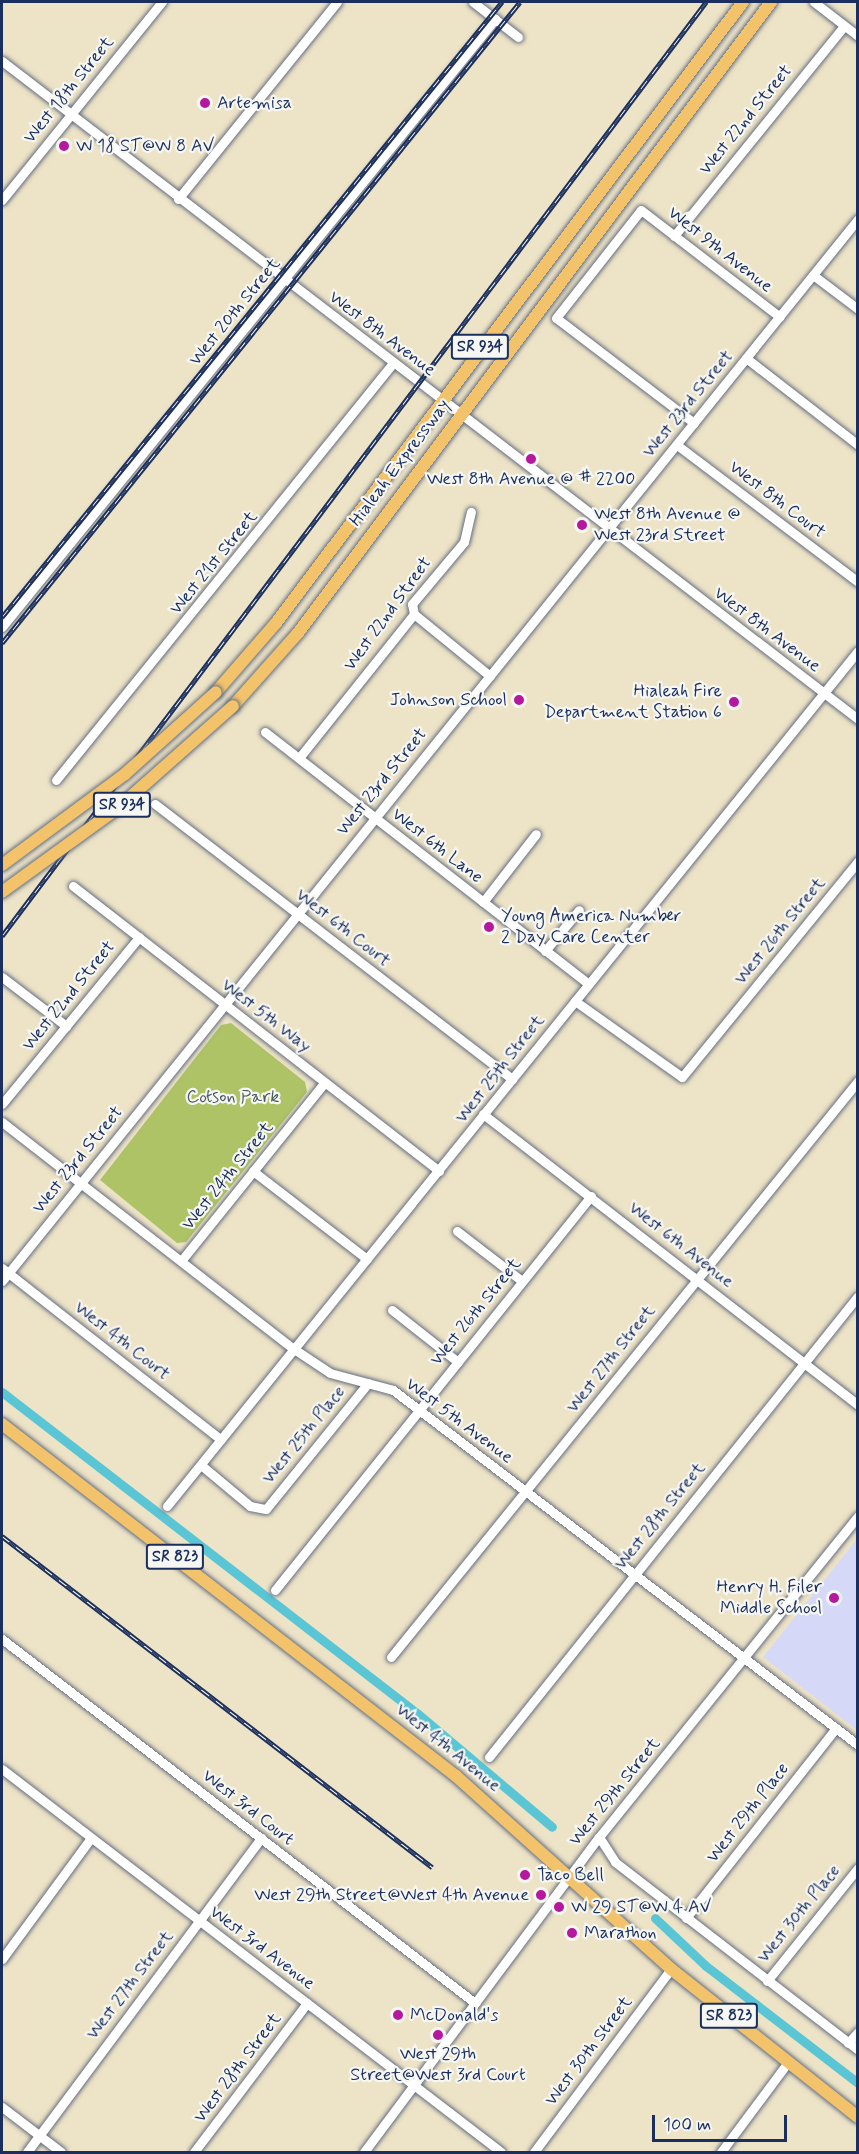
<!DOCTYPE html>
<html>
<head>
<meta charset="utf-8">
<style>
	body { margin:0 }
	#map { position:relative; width:859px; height:2154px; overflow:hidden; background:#ede3c6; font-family:Mynerve,sans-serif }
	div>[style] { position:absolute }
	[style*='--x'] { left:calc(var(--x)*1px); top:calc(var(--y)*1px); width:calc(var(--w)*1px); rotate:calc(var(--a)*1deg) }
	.built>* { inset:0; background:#d6d8f8 }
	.green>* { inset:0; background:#aec266 }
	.canal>* { height:9px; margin:-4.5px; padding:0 4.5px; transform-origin:4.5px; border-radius:4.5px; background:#5ac5d4 }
	.roads { filter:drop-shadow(0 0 2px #646e82) drop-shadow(0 0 2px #646e82) }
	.minor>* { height:9px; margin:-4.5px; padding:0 4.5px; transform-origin:4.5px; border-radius:4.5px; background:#fff }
	.major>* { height:12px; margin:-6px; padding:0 6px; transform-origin:6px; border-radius:6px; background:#f2c36a }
	.rail>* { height:5px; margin-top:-2.5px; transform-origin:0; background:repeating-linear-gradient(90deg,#f6f6f2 0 9px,#1b2f5e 0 18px); box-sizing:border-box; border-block:2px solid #1b2f5e }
	.bridges { filter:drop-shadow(0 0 2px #646e82) drop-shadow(0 0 2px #646e82) }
	.major-bridge>* { height:12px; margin:-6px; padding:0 6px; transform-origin:6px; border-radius:6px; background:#f2c36a }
	.dots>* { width:16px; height:16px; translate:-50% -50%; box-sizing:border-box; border:3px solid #f6f6f2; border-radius:50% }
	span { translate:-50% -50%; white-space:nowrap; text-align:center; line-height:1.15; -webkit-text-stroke:4.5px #f6f6f2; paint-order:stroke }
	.shield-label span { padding:2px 4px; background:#f6f6f2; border:2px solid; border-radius:4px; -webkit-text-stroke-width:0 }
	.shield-label { font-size:16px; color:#1b2f5e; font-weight:700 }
	.street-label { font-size:18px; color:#1b2f5e }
	.poi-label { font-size:18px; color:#1b2f5e }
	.left { translate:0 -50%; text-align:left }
	.right { translate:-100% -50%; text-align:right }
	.park-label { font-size:18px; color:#475b60 }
	.frame { position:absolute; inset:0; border:3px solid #1b2f5e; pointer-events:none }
	.scale { position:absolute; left:652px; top:2115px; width:135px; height:27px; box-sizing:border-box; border:3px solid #1b2f5e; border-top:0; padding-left:8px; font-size:18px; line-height:21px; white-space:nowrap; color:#1b2f5e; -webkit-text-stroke:4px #f6f6f2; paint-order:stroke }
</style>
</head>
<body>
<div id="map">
	<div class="built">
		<div style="clip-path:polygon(857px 1539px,857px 1730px,763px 1657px)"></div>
	</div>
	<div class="green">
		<div style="clip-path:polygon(231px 1023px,305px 1082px,307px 1092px,186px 1242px,177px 1243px,100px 1180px,221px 1025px)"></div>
	</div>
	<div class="canal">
		<div style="--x:2;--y:1392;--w:526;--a:37.74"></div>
		<div style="--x:418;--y:1714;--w:175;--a:40.1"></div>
		<div style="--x:655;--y:1918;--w:70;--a:43.3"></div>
		<div style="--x:706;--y:1966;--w:192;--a:37.6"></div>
	</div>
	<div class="roads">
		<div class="minor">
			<div style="--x:473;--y:2;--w:57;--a:37.9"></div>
			<div style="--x:814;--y:2;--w:56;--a:37.7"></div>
			<div style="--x:2;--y:61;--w:1080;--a:37.55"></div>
			<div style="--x:178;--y:199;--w:253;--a:-51.1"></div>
			<div style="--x:2;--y:200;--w:255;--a:-51.1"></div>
			<div style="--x:674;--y:236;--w:270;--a:-51"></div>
			<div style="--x:813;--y:275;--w:56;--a:37.1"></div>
			<div style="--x:746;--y:358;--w:142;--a:37.8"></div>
			<div style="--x:694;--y:423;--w:173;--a:-142.7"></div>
			<div style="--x:556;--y:318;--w:137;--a:-51.8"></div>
			<div style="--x:641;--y:210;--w:175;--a:37.6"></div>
			<div style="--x:677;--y:445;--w:227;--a:37.1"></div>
			<div style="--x:414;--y:614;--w:98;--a:39.2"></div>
			<div style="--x:2;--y:627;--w:783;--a:-50.96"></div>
			<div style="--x:265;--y:732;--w:410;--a:37.9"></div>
			<div style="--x:299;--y:758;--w:184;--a:-51.4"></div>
			<div style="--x:414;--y:614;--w:10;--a:-101"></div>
			<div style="--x:412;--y:604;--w:81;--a:-50"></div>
			<div style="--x:464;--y:542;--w:31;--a:-77"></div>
			<div style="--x:56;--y:780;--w:536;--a:-51.06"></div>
			<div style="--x:155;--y:804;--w:451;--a:37.6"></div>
			<div style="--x:73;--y:886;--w:464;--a:37.9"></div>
			<div style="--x:483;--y:902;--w:86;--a:-52.1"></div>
			<div style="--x:545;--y:951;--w:53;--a:-50.3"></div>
			<div style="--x:2;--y:977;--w:81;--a:37.4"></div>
			<div style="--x:575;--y:1001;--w:131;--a:35.4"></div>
			<div style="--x:682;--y:1077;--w:279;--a:-50.8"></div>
			<div style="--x:2;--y:1104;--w:216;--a:-50.6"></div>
			<div style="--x:483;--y:1114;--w:475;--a:37.8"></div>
			<div style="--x:2;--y:1122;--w:370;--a:37.9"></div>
			<div style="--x:294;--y:1349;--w:43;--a:33.7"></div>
			<div style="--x:330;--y:1373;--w:65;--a:15.1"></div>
			<div style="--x:393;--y:1390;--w:585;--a:37.36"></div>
			<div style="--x:253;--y:1171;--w:144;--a:37.7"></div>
			<div style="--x:457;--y:1231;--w:82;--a:37.6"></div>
			<div style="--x:181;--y:1261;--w:228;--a:-51.2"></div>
			<div style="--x:2;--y:1268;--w:278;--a:38.1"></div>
			<div style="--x:2;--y:1281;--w:1364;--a:-51.13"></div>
			<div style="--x:392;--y:1310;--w:84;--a:38.2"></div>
			<div style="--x:201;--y:1465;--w:64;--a:39.9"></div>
			<div style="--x:250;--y:1506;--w:16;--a:11"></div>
			<div style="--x:266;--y:1509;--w:162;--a:-51"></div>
			<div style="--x:167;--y:1506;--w:1099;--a:-51.06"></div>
			<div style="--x:275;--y:1590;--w:505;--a:-51.27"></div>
			<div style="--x:2;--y:1639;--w:597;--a:37.58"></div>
			<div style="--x:391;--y:1657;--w:742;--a:-50.97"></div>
			<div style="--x:489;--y:1757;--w:590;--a:-51.33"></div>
			<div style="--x:2;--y:1769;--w:629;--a:37.51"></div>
			<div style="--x:599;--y:1837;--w:30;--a:57"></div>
			<div style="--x:615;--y:1862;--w:307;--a:37.7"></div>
			<div style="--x:686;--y:1918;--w:242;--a:-51.7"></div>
			<div style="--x:2;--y:1959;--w:150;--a:-53.7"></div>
			<div style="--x:767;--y:1981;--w:145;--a:-51.2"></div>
			<div style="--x:848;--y:2043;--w:15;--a:-48"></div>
			<div style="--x:2;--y:2107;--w:74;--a:37.3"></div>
			<div style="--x:27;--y:2152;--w:392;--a:-53.3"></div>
			<div style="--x:194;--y:2152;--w:187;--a:-52.8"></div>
			<div style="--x:364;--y:2152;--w:393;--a:-53.3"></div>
			<div style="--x:599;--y:1837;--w:412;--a:-51.1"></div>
			<div style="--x:534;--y:2152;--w:229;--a:-53.2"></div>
			<div style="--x:721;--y:2152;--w:112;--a:-53.3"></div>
		</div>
		<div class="major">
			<div style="--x:216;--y:692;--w:91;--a:-49"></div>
			<div style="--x:276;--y:623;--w:777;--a:-53.06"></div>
			<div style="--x:233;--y:706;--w:98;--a:-48.3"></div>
			<div style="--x:298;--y:633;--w:789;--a:-53.14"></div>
			<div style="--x:2;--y:1424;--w:574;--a:37.79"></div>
			<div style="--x:456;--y:1776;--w:289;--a:41.9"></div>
			<div style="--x:671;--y:1969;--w:238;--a:38.4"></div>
		</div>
	</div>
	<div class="rail">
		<div style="--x:2;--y:617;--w:793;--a:-50.89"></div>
		<div style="--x:2;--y:643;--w:824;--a:-51.06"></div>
		<div style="--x:2;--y:936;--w:1170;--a:-52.99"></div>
		<div style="--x:2;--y:1536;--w:543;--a:37.59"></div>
	</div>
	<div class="bridges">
		<div class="major-bridge">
			<div style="--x:2;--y:865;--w:153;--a:-36.5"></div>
			<div style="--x:125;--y:774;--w:122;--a:-42"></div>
			<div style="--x:2;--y:892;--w:145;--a:-36"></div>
			<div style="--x:119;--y:807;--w:152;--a:-41.5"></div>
		</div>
	</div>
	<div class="dots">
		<div style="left:205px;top:103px;background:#b5179e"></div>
		<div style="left:64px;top:146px;background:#b5179e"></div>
		<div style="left:531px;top:459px;background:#b5179e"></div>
		<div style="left:582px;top:525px;background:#b5179e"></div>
		<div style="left:519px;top:700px;background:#b5179e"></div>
		<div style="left:734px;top:702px;background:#b5179e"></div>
		<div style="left:489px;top:927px;background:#b5179e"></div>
		<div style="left:834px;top:1598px;background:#b5179e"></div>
		<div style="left:525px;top:1875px;background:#b5179e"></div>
		<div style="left:541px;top:1895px;background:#b5179e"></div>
		<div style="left:559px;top:1907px;background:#b5179e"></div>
		<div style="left:572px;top:1933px;background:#b5179e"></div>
		<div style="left:398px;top:2015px;background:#b5179e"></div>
		<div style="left:438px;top:2035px;background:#b5179e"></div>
	</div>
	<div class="shield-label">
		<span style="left:480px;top:347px">SR 934</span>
		<span style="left:122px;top:805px">SR 934</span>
		<span style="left:175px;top:1557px">SR 823</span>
		<span style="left:729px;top:2016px">SR 823</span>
	</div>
	<div class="street-label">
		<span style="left:69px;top:90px;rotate:-51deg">West 18th Street</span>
		<span style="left:746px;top:120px;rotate:-51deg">West 22nd Street</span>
		<span style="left:720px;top:250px;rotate:38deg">West 9th Avenue</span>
		<span style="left:235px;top:312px;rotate:-51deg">West 20th Street</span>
		<span style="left:382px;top:334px;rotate:37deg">West 8th Avenue</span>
		<span style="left:688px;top:404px;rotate:-51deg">West 23rd Street</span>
		<span style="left:400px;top:463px;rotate:-53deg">Hialeah Expressway</span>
		<span style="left:777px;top:500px;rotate:37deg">West 8th Court</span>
		<span style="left:214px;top:563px;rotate:-51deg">West 21st Street</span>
		<span style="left:388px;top:614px;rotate:-54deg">West 22nd Street</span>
		<span style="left:767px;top:630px;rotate:37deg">West 8th Avenue</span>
		<span style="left:382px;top:782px;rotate:-51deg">West 23rd Street</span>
		<span style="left:437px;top:846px;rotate:38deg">West 6th Lane</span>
		<span style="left:343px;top:928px;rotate:38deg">West 6th Court</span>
		<span style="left:780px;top:931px;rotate:-51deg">West 26th Street</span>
		<span style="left:69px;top:996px;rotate:-51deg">West 22nd Street</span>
		<span style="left:266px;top:1016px;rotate:38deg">West 5th Way</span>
		<span style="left:500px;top:1069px;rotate:-52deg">West 25th Street</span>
		<span style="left:78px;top:1160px;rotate:-51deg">West 23rd Street</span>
		<span style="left:228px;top:1176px;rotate:-51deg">West 24th Street</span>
		<span style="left:681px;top:1245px;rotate:38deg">West 6th Avenue</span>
		<span style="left:476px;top:1312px;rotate:-51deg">West 26th Street</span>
		<span style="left:122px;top:1341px;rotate:38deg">West 4th Court</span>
		<span style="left:611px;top:1359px;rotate:-52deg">West 27th Street</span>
		<span style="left:459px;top:1421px;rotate:37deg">West 5th Avenue</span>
		<span style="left:304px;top:1435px;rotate:-51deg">West 25th Place</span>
		<span style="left:660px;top:1516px;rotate:-51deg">West 28th Street</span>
		<span style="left:448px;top:1748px;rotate:39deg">West 4th Avenue</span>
		<span style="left:615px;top:1792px;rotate:-51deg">West 29th Street</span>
		<span style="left:248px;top:1808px;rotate:38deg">West 3rd Court</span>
		<span style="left:748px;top:1813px;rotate:-52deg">West 29th Place</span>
		<span style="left:799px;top:1914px;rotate:-51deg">West 30th Place</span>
		<span style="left:262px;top:1948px;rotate:37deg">West 3rd Avenue</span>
		<span style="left:130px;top:1985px;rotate:-53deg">West 27th Street</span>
		<span style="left:589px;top:2051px;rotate:-53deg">West 30th Street</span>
		<span style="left:238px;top:2068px;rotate:-53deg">West 28th Street</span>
	</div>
	<div class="poi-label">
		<span class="left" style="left:217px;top:103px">Artemisa</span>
		<span class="left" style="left:76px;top:146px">W 18 ST@W 8 AV</span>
		<span style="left:531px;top:479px">West 8th Avenue @ # 2200</span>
		<span class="left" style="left:594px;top:525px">West 8th Avenue @<br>West 23rd Street</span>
		<span class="right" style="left:722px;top:702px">Hialeah Fire<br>Department Station 6</span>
		<span class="right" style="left:507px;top:700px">Johnson School</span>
		<span class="left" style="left:501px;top:927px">Young America Number<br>2 Day Care Center</span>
		<span class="right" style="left:822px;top:1598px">Henry H. Filer<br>Middle School</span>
		<span class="left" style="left:537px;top:1875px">Taco Bell</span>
		<span class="right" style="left:529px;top:1895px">West 29th Street@West 4th Avenue</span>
		<span class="left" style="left:571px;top:1907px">W 29 ST@W 4 AV</span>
		<span class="left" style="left:584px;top:1933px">Marathon</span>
		<span class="left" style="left:410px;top:2015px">McDonald's</span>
		<span style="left:438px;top:2065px">West 29th<br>Street@West 3rd Court</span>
	</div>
	<div class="park-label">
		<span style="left:233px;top:1097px">Cotson Park</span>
	</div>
	<div class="frame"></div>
	<div class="scale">100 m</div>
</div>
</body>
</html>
